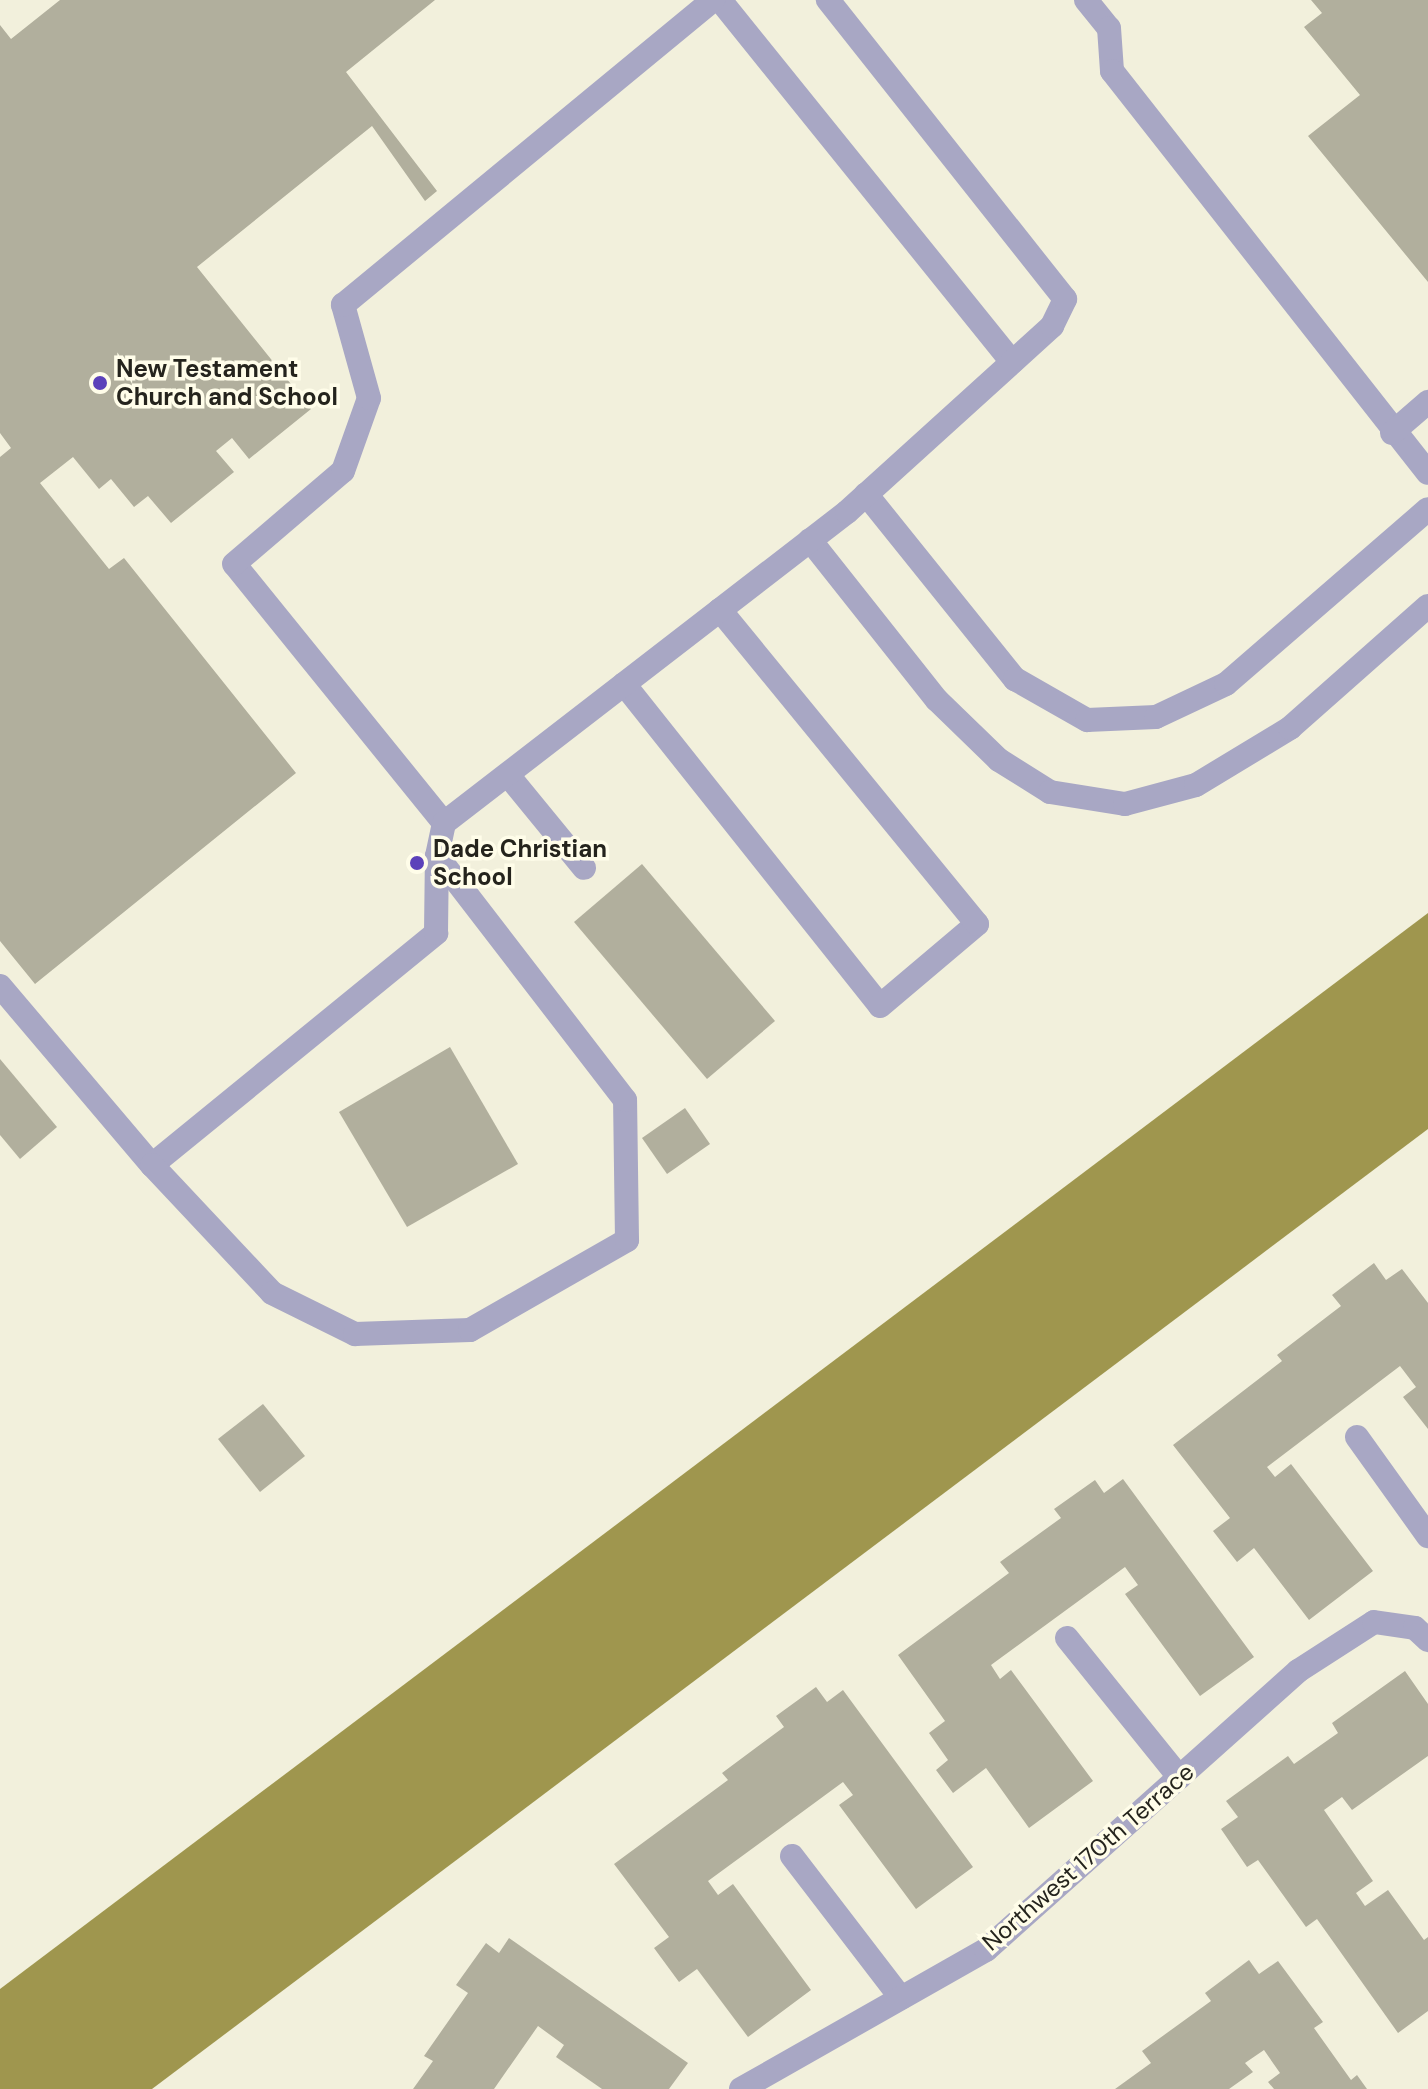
<!DOCTYPE html>
<html>
<head>
<meta charset="utf-8">
<style>
	body { margin:0 }
	#map { position:relative; width:1428px; height:2089px; overflow:hidden; background:#f2f0dc; font-family:"DM Sans",sans-serif }
	div>[style] { position:absolute }
	[style*='--x'] { left:calc(var(--x)*1px); top:calc(var(--y)*1px); width:calc(var(--w)*1px); rotate:calc(var(--a)*1deg) }
	.water>* { inset:0; background:#9f964e }
	.building>* { inset:0; background:#b1af9d }
	.minor>* { height:24px; margin:-12px; padding:0 12px; transform-origin:12px; border-radius:12px; background:#a8a7c4 }
	.dots>* { width:22px; height:22px; translate:-50% -50%; box-sizing:border-box; border:4px solid #fffde9; border-radius:50% }
	span { translate:-50% -50%; white-space:nowrap; text-align:center; line-height:1.15; -webkit-text-stroke:7px #fffde9; paint-order:stroke }
	.poi-label { font-size:24px; color:#25241d; font-weight:700 }
	.left { translate:0 -50%; text-align:left }
	.street-label { font-size:24px; color:#25241d }
</style>
</head>
<body>
<div id="map">
	<div class="water">
		<div style="clip-path:polygon(1428px 913px,1428px 1129px,152px 2089px,0 2089px,0 1989px)"></div>
	</div>
	<div class="building">
		<div style="clip-path:polygon(60px 0,435px 0,346px 72px,437px 191px,425px 201px,372px 126px,197px 267px,311px 409px,249px 459px,232px 438px,216px 451px,234px 472px,171px 523px,148px 496px,134px 507px,111px 479px,99px 489px,73px 457px,40px 483px,109px 569px,124px 558px,296px 773px,35px 984px,0 941px,0 457px,11px 448px,0 433px,0 25px,11px 39px)"></div>
		<div style="clip-path:polygon(1311px 0,1428px 0,1428px 282px,1308px 136px,1360px 95px,1304px 27px,1322px 13px)"></div>
		<div style="clip-path:polygon(642px 864px,775px 1021px,707px 1079px,574px 922px)"></div>
		<div style="clip-path:polygon(450px 1047px,518px 1164px,407px 1227px,339px 1112px)"></div>
		<div style="clip-path:polygon(0 1059px,57px 1127px,20px 1159px,0 1135px)"></div>
		<div style="clip-path:polygon(685px 1108px,710px 1144px,667px 1174px,642px 1138px)"></div>
		<div style="clip-path:polygon(1374px 1263px,1386px 1280px,1402px 1269px,1428px 1303px,1428px 1429px,1403px 1397px,1416px 1387px,1400px 1366px,1267px 1467px,1275px 1477px,1291px 1464px,1373px 1571px,1309px 1620px,1254px 1548px,1237px 1562px,1213px 1531px,1230px 1518px,1173px 1445px,1282px 1361px,1277px 1355px,1341px 1306px,1332px 1295px)"></div>
		<div style="clip-path:polygon(263px 1404px,305px 1456px,260px 1492px,218px 1439px)"></div>
		<div style="clip-path:polygon(1123px 1479px,1254px 1657px,1200px 1696px,1125px 1594px,1138px 1585px,1125px 1567px,991px 1665px,1000px 1679px,1011px 1670px,1093px 1781px,1029px 1828px,986px 1768px,953px 1793px,936px 1770px,948px 1760px,929px 1733px,945px 1721px,898px 1655px,1009px 1573px,1000px 1562px,1061px 1518px,1054px 1509px,1095px 1480px,1104px 1493px)"></div>
		<div style="clip-path:polygon(1405px 1671px,1428px 1704px,1428px 1756px,1352px 1810px,1342px 1797px,1324px 1810px,1373px 1881px,1356px 1893px,1365px 1906px,1388px 1890px,1424px 1940px,1428px 1937px,1428px 2011px,1398px 2033px,1317px 1919px,1306px 1927px,1258px 1860px,1247px 1867px,1221px 1829px,1238px 1817px,1226px 1801px,1288px 1756px,1294px 1764px,1338px 1733px,1332px 1723px)"></div>
		<div style="clip-path:polygon(816px 1687px,827px 1702px,843px 1690px,973px 1867px,916px 1909px,839px 1805px,853px 1795px,843px 1782px,708px 1881px,718px 1895px,733px 1884px,811px 1990px,748px 2037px,697px 1969px,679px 1982px,654px 1948px,669px 1937px,614px 1864px,728px 1780px,722px 1773px,784px 1727px,776px 1716px)"></div>
		<div style="clip-path:polygon(509px 1938px,688px 2063px,669px 2089px,602px 2089px,556px 2057px,564px 2045px,538px 2026px,494px 2089px,413px 2089px,433px 2061px,424px 2056px,468px 1993px,456px 1985px,486px 1943px,499px 1953px)"></div>
		<div style="clip-path:polygon(1249px 1960px,1259px 1974px,1278px 1961px,1323px 2022px,1314px 2028px,1351px 2080px,1357px 2075px,1367px 2089px,1274px 2089px,1268px 2082px,1280px 2073px,1264px 2050px,1245px 2063px,1253px 2072px,1229px 2089px,1115px 2089px,1151px 2063px,1142px 2051px,1211px 2001px,1205px 1993px)"></div>
	</div>
	<div class="minor">
		<div style="--x:720;--y:0;--w:465;--a:51.1"></div>
		<div style="--x:1086;--y:0;--w:36;--a:51"></div>
		<div style="--x:1109;--y:28;--w:43;--a:86"></div>
		<div style="--x:1112;--y:71;--w:511;--a:51.83"></div>
		<div style="--x:1392;--y:433;--w:48;--a:-40.7"></div>
		<div style="--x:866;--y:494;--w:238;--a:51.2"></div>
		<div style="--x:1015;--y:679;--w:83;--a:29.7"></div>
		<div style="--x:1087;--y:720;--w:69;--a:-2.5"></div>
		<div style="--x:1156;--y:717;--w:77;--a:-25.2"></div>
		<div style="--x:1226;--y:684;--w:267;--a:-40.9"></div>
		<div style="--x:810;--y:540;--w:204;--a:51.6"></div>
		<div style="--x:937;--y:700;--w:86;--a:44.1"></div>
		<div style="--x:999;--y:760;--w:60;--a:32.1"></div>
		<div style="--x:1050;--y:792;--w:76;--a:9.1"></div>
		<div style="--x:1125;--y:804;--w:73;--a:-15"></div>
		<div style="--x:1196;--y:785;--w:110;--a:-31.2"></div>
		<div style="--x:1290;--y:728;--w:184;--a:-41.5"></div>
		<div style="--x:624;--y:684;--w:411;--a:51.5"></div>
		<div style="--x:880;--y:1006;--w:127;--a:-40.2"></div>
		<div style="--x:977;--y:924;--w:406;--a:-129.3"></div>
		<div style="--x:508;--y:775;--w:120;--a:50.7"></div>
		<div style="--x:444;--y:823;--w:333;--a:-129"></div>
		<div style="--x:234;--y:564;--w:143;--a:-40.5"></div>
		<div style="--x:343;--y:471;--w:77;--a:-70.4"></div>
		<div style="--x:369;--y:398;--w:97;--a:-105.6"></div>
		<div style="--x:343;--y:305;--w:480;--a:-39.5"></div>
		<div style="--x:0;--y:986;--w:235;--a:49.7"></div>
		<div style="--x:152;--y:1165;--w:367;--a:-39.2"></div>
		<div style="--x:436;--y:933;--w:77;--a:-89.3"></div>
		<div style="--x:437;--y:856;--w:34;--a:-78"></div>
		<div style="--x:444;--y:823;--w:509;--a:-37.66"></div>
		<div style="--x:847;--y:512;--w:277;--a:-42.2"></div>
		<div style="--x:1052;--y:326;--w:30;--a:-64"></div>
		<div style="--x:1065;--y:299;--w:382;--a:-128.4"></div>
		<div style="--x:152;--y:1165;--w:175;--a:46.8"></div>
		<div style="--x:272;--y:1293;--w:93;--a:26.3"></div>
		<div style="--x:355;--y:1334;--w:115;--a:-2"></div>
		<div style="--x:470;--y:1330;--w:181;--a:-29.8"></div>
		<div style="--x:627;--y:1240;--w:140;--a:-90.8"></div>
		<div style="--x:625;--y:1100;--w:308;--a:-127.6"></div>
		<div style="--x:1357;--y:1437;--w:122;--a:54.4"></div>
		<div style="--x:1067;--y:1638;--w:179;--a:51.1"></div>
		<div style="--x:792;--y:1856;--w:179;--a:52.5"></div>
		<div style="--x:741;--y:2089;--w:282;--a:-29.6"></div>
		<div style="--x:986;--y:1950;--w:419;--a:-41.8"></div>
		<div style="--x:1298;--y:1671;--w:90;--a:-32.8"></div>
		<div style="--x:1374;--y:1622;--w:41;--a:8.3"></div>
		<div style="--x:1415;--y:1628;--w:18;--a:43"></div>
	</div>
	<div class="dots">
		<div style="left:100px;top:383px;background:#5c42ba"></div>
		<div style="left:417px;top:863px;background:#5c42ba"></div>
	</div>
	<div class="poi-label">
		<span class="left" style="left:116px;top:383px">New Testament<br>Church and School</span>
		<span class="left" style="left:433px;top:863px">Dade Christian<br>School</span>
	</div>
	<div class="street-label">
		<span style="left:1088px;top:1857px;rotate:-41deg">Northwest 170th Terrace</span>
	</div>
</div>
</body>
</html>
